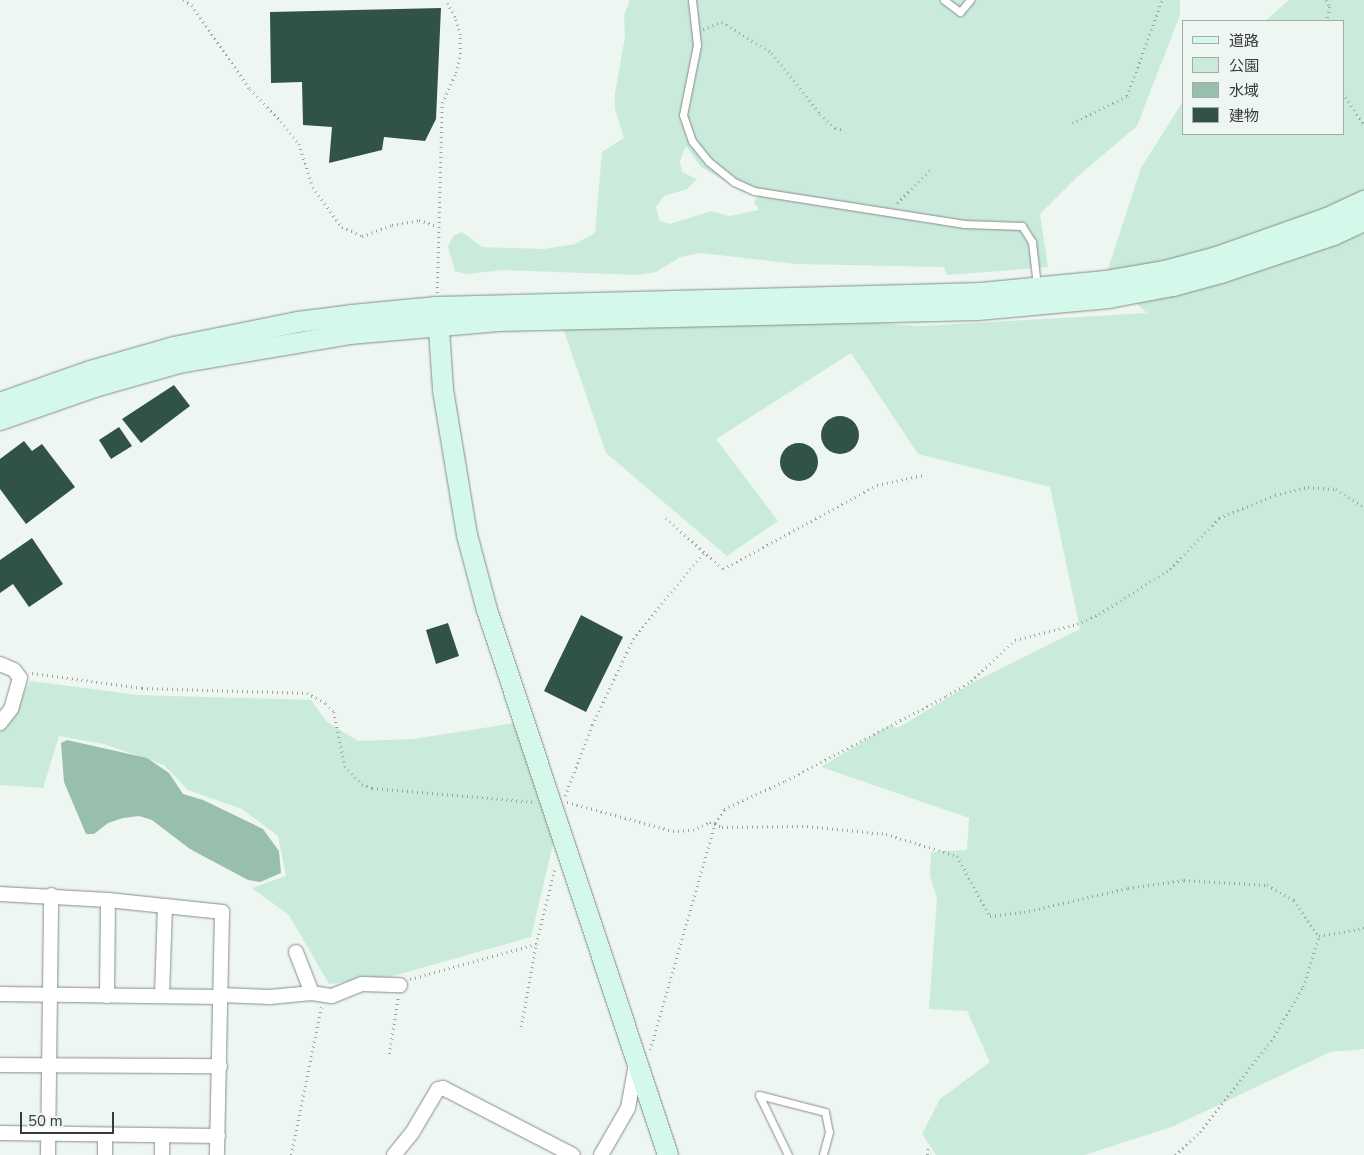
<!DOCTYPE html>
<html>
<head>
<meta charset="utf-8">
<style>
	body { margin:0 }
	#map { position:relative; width:1364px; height:1155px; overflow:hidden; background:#eef6f2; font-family:"Nunito Sans","Noto Sans JP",sans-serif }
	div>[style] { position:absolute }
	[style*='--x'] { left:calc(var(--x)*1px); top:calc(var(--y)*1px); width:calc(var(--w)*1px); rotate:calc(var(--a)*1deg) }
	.green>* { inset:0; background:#caebdc }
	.water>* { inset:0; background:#98bead }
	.building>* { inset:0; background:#315345 }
	.round { border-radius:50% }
	.path>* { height:2.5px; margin-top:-1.25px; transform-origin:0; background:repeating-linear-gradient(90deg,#9da2a0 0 1px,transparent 0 5px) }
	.roads { filter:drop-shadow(0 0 1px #868d8a) drop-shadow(0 0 1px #868d8a) }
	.lane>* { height:7px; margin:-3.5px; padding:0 3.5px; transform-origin:3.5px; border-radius:3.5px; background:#fff }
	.street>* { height:14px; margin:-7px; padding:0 7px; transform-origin:7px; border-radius:7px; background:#fff }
	.secondary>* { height:20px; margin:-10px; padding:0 10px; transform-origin:10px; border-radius:10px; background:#d4f9eb }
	span { translate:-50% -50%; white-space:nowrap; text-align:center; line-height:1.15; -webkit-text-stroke:5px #eef6f2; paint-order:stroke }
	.legend { position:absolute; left:1182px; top:20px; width:162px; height:115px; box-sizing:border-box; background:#eef6f2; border:1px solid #a5aba8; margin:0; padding:6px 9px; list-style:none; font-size:15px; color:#383b3a }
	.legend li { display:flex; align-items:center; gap:10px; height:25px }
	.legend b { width:25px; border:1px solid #a5aba8 }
	.scale { position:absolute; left:20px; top:1112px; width:94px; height:22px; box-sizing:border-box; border:2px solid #383b3a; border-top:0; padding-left:6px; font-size:15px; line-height:18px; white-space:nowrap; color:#383b3a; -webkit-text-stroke:4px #eef6f2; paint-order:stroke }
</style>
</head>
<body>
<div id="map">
	<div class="green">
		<div style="clip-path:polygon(evenodd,630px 0,1180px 0,1180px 15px,1137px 126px,1077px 177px,1040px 214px,1048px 267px,947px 275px,944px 267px,797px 264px,701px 253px,680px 257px,656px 272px,638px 275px,504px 270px,465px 274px,455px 271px,448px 247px,453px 236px,462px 232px,482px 247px,544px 249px,575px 244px,595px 233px,602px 152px,624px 138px,615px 109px,615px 93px,625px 37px,624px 16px,630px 0,686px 146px,701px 167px,743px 192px,759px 195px,754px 202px,759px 210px,729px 216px,711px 211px,670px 224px,660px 221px,656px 207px,664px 196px,687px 189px,697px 179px,682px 172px,680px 161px,686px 146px)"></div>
		<div style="clip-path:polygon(1289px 0,1364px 0,1364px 1049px,1330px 1052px,1174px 1126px,1085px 1155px,936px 1155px,922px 1134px,940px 1099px,990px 1062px,967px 1011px,929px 1009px,937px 898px,930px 876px,931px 852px,967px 850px,969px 818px,821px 767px,890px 725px,898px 728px,972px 683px,1080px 629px,1050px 487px,918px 454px,851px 353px,716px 439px,778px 521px,727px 556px,606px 453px,561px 322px,820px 319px,920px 326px,1147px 313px,1106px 275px,1141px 168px,1183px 101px,1183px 134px,1343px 134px,1343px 21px,1265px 21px)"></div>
		<div style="clip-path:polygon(31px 681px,138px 695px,311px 700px,327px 722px,358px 741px,414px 739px,515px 723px,554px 840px,531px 937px,389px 977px,329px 984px,289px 915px,252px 888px,286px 876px,278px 836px,242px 809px,188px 790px,164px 765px,104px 744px,59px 736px,43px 788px,0 785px,0 727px)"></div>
	</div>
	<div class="water">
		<div style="clip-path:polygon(67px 740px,147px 758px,169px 773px,183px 794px,203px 800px,263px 829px,279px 851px,281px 873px,260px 882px,248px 880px,190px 849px,152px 820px,139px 816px,123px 818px,108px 823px,94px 834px,86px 834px,64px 782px,61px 743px)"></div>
	</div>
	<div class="building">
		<div style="clip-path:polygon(441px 8px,436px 119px,425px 141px,384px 137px,382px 150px,329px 163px,332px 127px,303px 125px,302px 82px,271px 83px,270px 12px)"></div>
		<div style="clip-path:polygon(174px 385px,190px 406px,141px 443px,122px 419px)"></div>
		<div class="round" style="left:821px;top:416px;width:38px;height:38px"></div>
		<div style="clip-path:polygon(119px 427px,132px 446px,111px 459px,99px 440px)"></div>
		<div style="clip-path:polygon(24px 441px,32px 451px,42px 444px,75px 487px,26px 524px,0 489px,0 459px)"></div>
		<div class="round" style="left:780px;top:443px;width:38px;height:38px"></div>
		<div style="clip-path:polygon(32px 538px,63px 584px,29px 607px,13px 584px,0 593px,0 560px)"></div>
		<div style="clip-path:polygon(581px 615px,623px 637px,586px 712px,544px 691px)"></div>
		<div style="clip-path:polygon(448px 623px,459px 656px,436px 664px,426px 630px)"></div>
	</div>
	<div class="path">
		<div style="--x:183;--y:0;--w:10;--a:29"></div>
		<div style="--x:192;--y:5;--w:102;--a:55.4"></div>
		<div style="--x:250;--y:89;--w:45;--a:45.9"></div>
		<div style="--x:281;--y:121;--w:29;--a:52"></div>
		<div style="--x:299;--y:144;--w:45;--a:72"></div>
		<div style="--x:313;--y:187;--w:49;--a:54.1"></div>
		<div style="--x:342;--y:227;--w:22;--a:24"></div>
		<div style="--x:362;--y:236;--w:32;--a:-20"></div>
		<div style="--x:392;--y:225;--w:27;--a:-10"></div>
		<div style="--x:419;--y:220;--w:19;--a:18"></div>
		<div style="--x:1326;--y:0;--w:8;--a:60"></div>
		<div style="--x:1330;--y:7;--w:14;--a:102"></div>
		<div style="--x:703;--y:29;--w:20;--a:-20"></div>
		<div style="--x:722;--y:22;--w:59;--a:31.8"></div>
		<div style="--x:772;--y:53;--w:78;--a:51.8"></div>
		<div style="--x:820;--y:114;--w:21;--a:43"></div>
		<div style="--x:835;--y:128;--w:8;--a:14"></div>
		<div style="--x:1343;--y:93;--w:37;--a:56"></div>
		<div style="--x:1072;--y:123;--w:61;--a:-26.1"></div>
		<div style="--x:1127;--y:96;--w:102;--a:-70"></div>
		<div style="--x:897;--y:203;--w:47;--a:-45"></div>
		<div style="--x:437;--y:293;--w:190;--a:-88.5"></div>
		<div style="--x:442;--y:103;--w:33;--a:-65"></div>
		<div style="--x:456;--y:73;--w:19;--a:-78"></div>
		<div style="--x:460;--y:54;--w:19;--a:-90"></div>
		<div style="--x:460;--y:35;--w:19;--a:-106"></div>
		<div style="--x:455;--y:17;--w:20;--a:-120"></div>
		<div style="--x:666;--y:518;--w:76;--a:41.8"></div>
		<div style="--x:723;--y:569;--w:175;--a:-28.6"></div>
		<div style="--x:877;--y:485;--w:47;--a:-12.3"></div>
		<div style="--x:32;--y:673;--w:111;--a:7.8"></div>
		<div style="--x:142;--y:688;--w:165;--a:1.7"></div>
		<div style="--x:307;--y:693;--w:21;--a:28"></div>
		<div style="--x:326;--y:703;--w:12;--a:48"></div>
		<div style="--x:334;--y:712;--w:55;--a:78.5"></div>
		<div style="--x:345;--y:766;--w:25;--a:47"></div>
		<div style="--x:362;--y:784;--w:11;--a:22"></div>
		<div style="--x:372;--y:788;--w:164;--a:4.9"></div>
		<div style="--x:565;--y:796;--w:76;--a:-69.2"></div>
		<div style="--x:592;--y:725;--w:95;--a:-64.5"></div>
		<div style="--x:633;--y:639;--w:112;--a:-50.8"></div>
		<div style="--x:567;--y:802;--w:110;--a:15.3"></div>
		<div style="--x:673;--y:831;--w:20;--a:-3"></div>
		<div style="--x:693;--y:830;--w:19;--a:-25"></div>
		<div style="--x:710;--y:822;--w:13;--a:23"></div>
		<div style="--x:722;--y:827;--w:85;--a:-0.7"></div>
		<div style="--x:807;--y:826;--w:79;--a:5.8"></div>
		<div style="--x:886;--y:834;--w:74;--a:17.2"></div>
		<div style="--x:957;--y:856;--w:68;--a:61.2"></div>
		<div style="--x:990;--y:916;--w:34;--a:-7"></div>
		<div style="--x:1024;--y:912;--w:107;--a:-13"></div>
		<div style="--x:1128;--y:888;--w:57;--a:-8.1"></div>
		<div style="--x:1184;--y:880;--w:83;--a:3.4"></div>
		<div style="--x:1267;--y:885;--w:31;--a:29"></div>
		<div style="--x:1294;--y:900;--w:44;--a:55.2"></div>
		<div style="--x:1319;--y:936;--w:46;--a:-10.1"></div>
		<div style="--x:410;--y:979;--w:131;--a:-15.5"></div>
		<div style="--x:521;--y:1027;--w:84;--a:-79.8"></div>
		<div style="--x:536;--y:944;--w:79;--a:-76.1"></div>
		<div style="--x:650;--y:1050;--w:236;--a:-74"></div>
		<div style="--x:715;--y:823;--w:17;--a:-57"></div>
		<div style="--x:724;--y:809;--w:67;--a:-24.7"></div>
		<div style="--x:785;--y:781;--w:182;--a:-27.8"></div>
		<div style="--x:946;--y:696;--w:29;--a:-31"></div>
		<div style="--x:971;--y:681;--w:60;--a:-43"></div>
		<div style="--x:1015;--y:640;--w:64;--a:-14.5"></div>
		<div style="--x:1077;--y:624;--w:24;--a:-24"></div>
		<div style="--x:1099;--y:614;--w:84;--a:-32.4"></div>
		<div style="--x:1170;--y:569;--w:71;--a:-46.1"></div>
		<div style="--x:1219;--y:518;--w:61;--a:-22.3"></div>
		<div style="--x:1275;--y:495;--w:34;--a:-14"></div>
		<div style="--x:1308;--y:487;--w:28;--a:4"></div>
		<div style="--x:1336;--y:489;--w:33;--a:33"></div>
		<div style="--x:389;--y:1054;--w:57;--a:-80.9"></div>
		<div style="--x:291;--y:1155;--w:151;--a:-78.5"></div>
		<div style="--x:927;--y:1155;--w:7;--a:-82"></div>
		<div style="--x:1175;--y:1155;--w:34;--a:-43"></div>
		<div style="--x:1200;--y:1132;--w:115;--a:-52"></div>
		<div style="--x:1271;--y:1041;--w:63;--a:-59.3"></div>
		<div style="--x:1303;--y:987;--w:53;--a:-72.6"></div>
	</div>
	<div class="roads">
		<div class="lane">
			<div style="--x:692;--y:0;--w:45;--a:83.7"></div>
			<div style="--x:697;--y:45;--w:71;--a:101.3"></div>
			<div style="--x:683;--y:115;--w:28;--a:71"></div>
			<div style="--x:692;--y:141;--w:26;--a:51"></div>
			<div style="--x:708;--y:161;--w:33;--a:39"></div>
			<div style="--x:734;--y:182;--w:22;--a:24"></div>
			<div style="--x:754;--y:191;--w:213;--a:8.9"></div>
			<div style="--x:964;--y:224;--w:58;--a:2"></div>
			<div style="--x:1022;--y:226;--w:19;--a:58"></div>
			<div style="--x:1032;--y:242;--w:44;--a:83.5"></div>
			<div style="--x:944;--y:0;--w:20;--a:37"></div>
			<div style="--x:960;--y:12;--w:16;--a:-50"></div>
			<div style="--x:759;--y:1095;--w:68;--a:14.4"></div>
			<div style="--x:825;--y:1112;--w:20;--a:79"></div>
			<div style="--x:829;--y:1132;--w:24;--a:105"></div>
			<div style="--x:759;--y:1095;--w:67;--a:64.2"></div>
		</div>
		<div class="street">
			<div style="--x:0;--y:664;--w:15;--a:23"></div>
			<div style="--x:14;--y:670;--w:10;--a:53"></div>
			<div style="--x:20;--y:678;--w:32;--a:106"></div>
			<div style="--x:11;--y:709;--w:18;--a:128"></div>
			<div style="--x:0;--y:894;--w:108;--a:3.2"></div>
			<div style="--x:108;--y:900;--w:115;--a:6"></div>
			<div style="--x:222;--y:912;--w:243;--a:91.2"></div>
			<div style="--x:296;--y:952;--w:44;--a:68.7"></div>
			<div style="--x:0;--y:994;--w:220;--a:0.8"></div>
			<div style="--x:220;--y:995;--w:50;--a:2.3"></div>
			<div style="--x:270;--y:997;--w:42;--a:-5.4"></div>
			<div style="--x:312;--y:993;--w:20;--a:9"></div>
			<div style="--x:332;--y:996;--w:32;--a:-22"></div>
			<div style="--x:362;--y:984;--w:38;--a:2"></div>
			<div style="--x:107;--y:996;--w:96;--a:-89.4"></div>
			<div style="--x:162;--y:996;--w:90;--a:-88.1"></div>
			<div style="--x:0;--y:1065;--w:220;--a:0.3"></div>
			<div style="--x:0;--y:1133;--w:218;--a:0.8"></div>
			<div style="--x:48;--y:1155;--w:260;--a:-89.3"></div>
			<div style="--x:105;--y:1155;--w:20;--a:-90"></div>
			<div style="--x:162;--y:1155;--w:19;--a:-90"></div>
			<div style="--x:394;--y:1155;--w:28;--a:-51"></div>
			<div style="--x:412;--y:1133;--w:51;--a:-59.4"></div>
			<div style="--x:438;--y:1089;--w:5;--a:-11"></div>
			<div style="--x:443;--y:1088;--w:146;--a:27.3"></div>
			<div style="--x:601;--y:1155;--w:54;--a:-60.1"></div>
			<div style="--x:628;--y:1108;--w:45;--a:-79.7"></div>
		</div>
		<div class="secondary">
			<div style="--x:438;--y:314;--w:76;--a:86.2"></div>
			<div style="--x:443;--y:390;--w:147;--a:80.6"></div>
			<div style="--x:467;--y:535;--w:78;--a:75.1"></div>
			<div style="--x:487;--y:610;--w:574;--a:71.63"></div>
			<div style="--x:0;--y:403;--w:96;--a:-19.6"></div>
			<div style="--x:90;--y:371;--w:87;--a:-15.9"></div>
			<div style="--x:174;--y:347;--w:126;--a:-11.4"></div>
			<div style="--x:298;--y:322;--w:54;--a:-7.4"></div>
			<div style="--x:352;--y:315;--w:85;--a:-5.4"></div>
			<div style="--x:437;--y:307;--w:544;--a:-1.47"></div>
			<div style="--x:981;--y:293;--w:125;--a:-5.5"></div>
			<div style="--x:1105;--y:281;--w:61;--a:-9.5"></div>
			<div style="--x:1165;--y:271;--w:54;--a:-15.1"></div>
			<div style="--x:1217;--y:257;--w:117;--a:-19.5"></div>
			<div style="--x:1327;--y:218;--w:41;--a:-24.7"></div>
			<div style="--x:0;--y:420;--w:101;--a:-19.2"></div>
			<div style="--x:95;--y:387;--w:87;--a:-15.9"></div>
			<div style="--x:179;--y:363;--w:173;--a:-9.6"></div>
			<div style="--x:350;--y:334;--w:149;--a:-5"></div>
			<div style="--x:498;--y:321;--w:480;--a:-1.3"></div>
			<div style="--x:978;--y:310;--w:132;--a:-5.2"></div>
			<div style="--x:1109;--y:298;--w:65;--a:-10.6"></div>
			<div style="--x:1173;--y:286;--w:50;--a:-15.2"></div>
			<div style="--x:1221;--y:273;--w:119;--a:-18.6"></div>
			<div style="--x:1334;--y:235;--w:33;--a:-25"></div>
		</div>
	</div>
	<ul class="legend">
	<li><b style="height:6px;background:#d4f9eb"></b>道路</li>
	<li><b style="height:14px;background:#caebdc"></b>公園</li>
	<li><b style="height:14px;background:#98bead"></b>水域</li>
	<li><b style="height:14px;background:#315345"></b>建物</li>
	</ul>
	<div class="scale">50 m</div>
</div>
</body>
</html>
